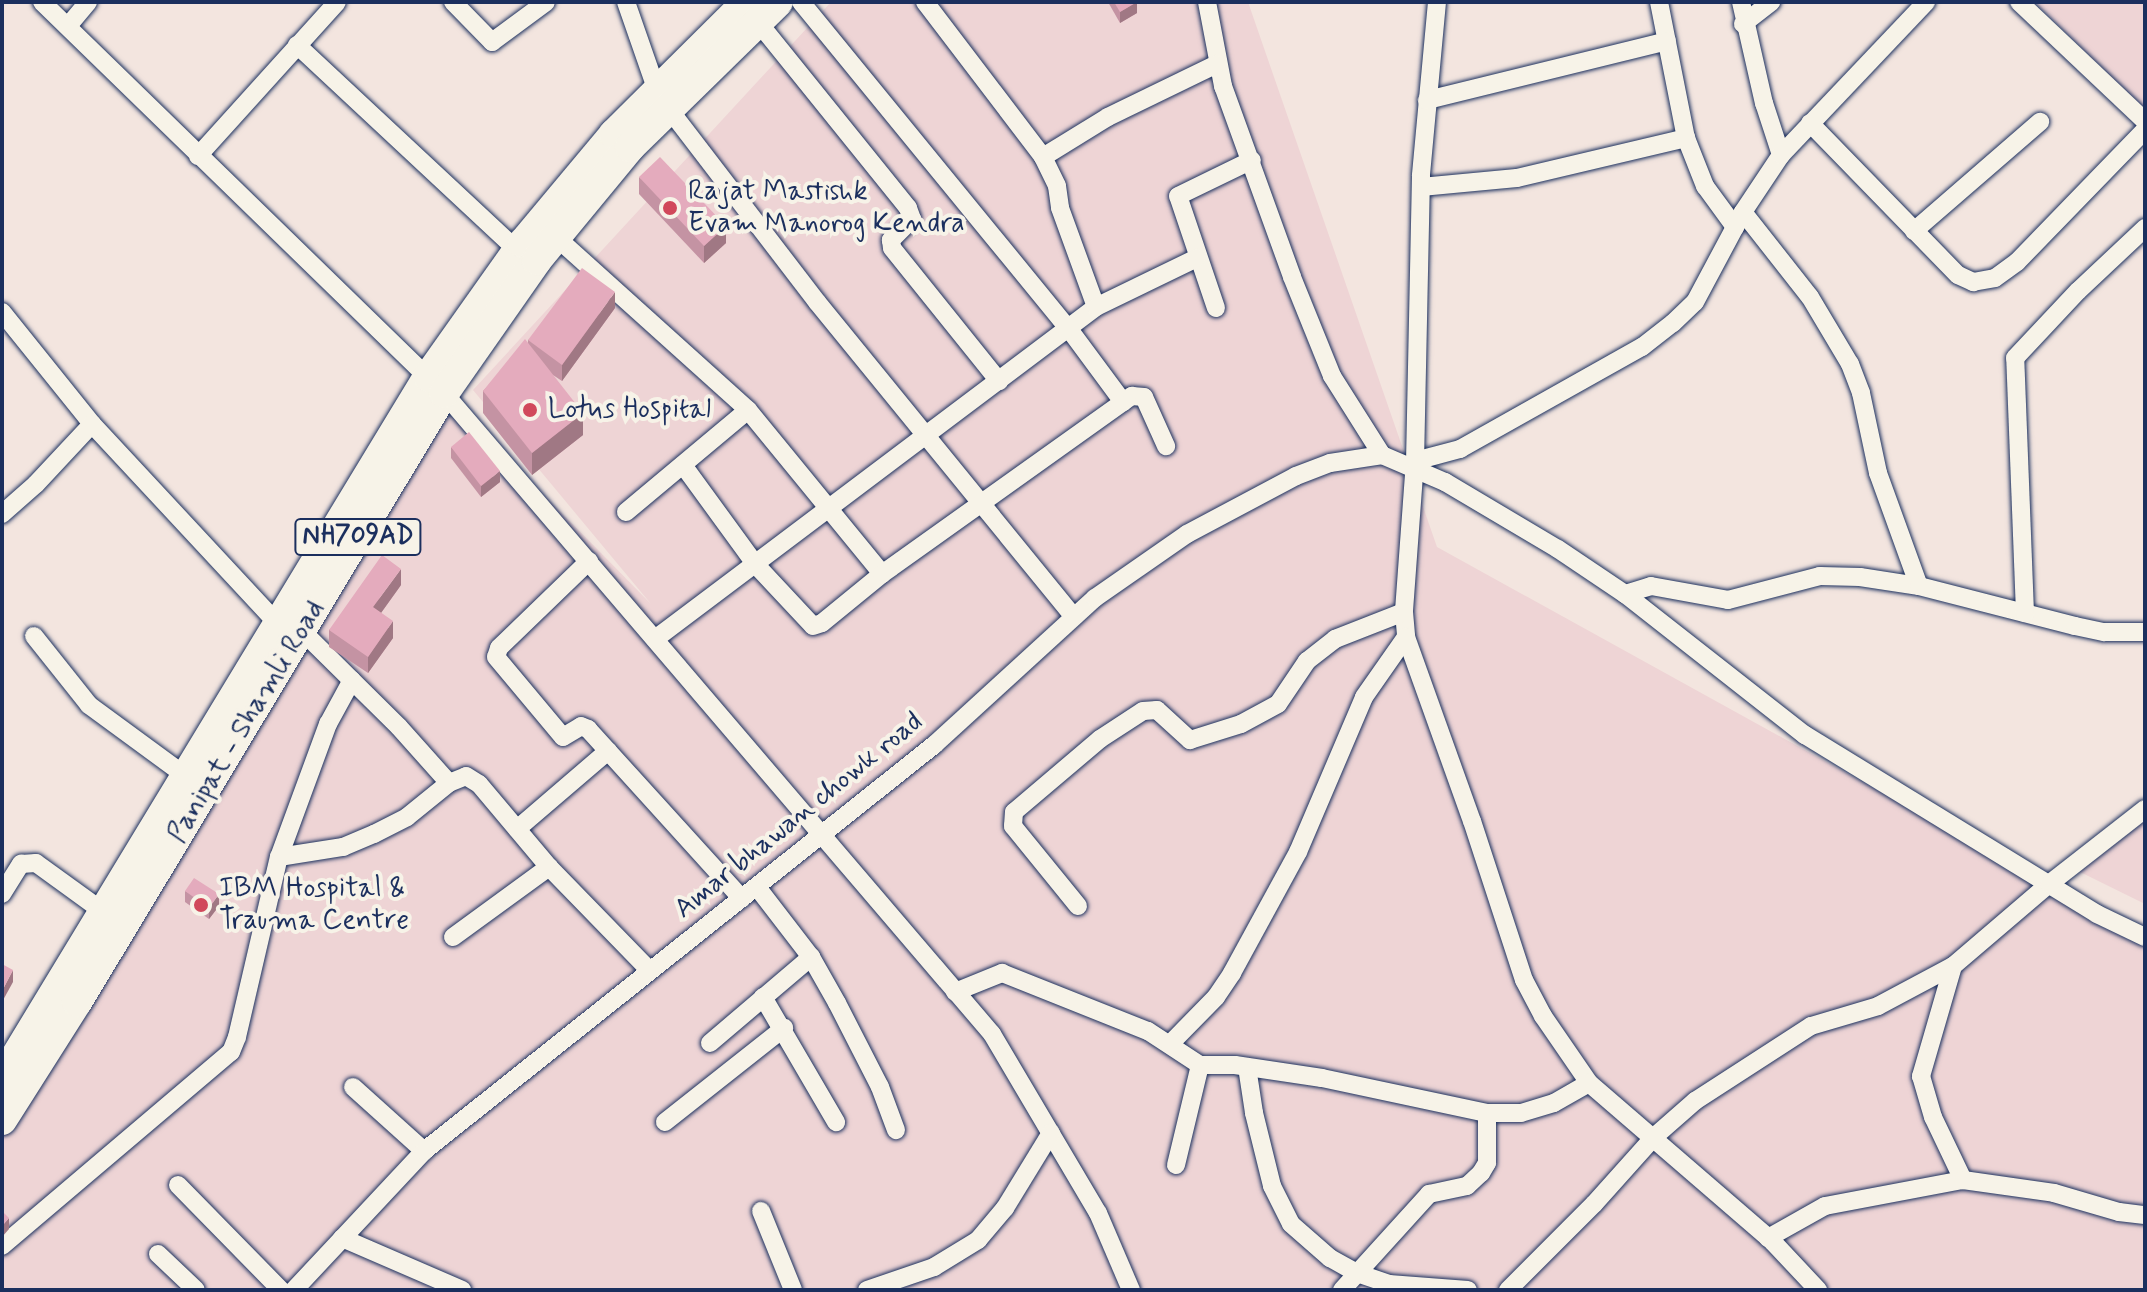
<!DOCTYPE html>
<html>
<head>
<meta charset="utf-8">
<style>
	body { margin:0 }
	#map { position:relative; width:2147px; height:1292px; overflow:hidden; background:#f3e5df; font-family:Mynerve,sans-serif }
	div>[style] { position:absolute }
	[style*='--x'] { left:calc(var(--x)*1px); top:calc(var(--y)*1px); width:calc(var(--w)*1px); rotate:calc(var(--a)*1deg) }
	.built>* { inset:0; background:#eed4d5 }
	.roads { filter:drop-shadow(0 0 2px #1b2f5e) drop-shadow(0 0 2px #1b2f5e) }
	.minor>* { height:18px; margin:-9px; padding:0 9px; transform-origin:9px; border-radius:9px; background:#f7f3e8 }
	.trunk>* { height:30px; margin:-15px; padding:0 15px; transform-origin:15px; border-radius:15px; background:#f7f3e8 }
	.wall>* { inset:0; background:#c493a3 }
	.shaded-wall>* { inset:0; background:#a07884 }
	.building>* { inset:0; background:#e4abbd }
	.dots>* { width:22px; height:22px; translate:-50% -50%; box-sizing:border-box; border:4px solid #f7f3e8; border-radius:50% }
	span { translate:-50% -50%; white-space:nowrap; text-align:center; line-height:1.15; -webkit-text-stroke:8px #f7f3e8; paint-order:stroke }
	.shield-label span { padding:2px 6px; background:#f7f3e8; border:2px solid; border-radius:6px; -webkit-text-stroke-width:0 }
	.shield-label { font-size:26px; color:#1b2f5e; font-weight:700 }
	.poi-label { font-size:28px; color:#1b2f5e }
	.left { translate:0 -50%; text-align:left }
	.street-label { font-size:28px; color:#1b2f5e }
	.frame { position:absolute; inset:0; border:4px solid #1b2f5e; pointer-events:none }
</style>
</head>
<body>
<div id="map">
	<div class="built">
		<div style="clip-path:polygon(831px 2px,1248px 2px,1437px 547px,2145px 938px,2145px 1290px,2px 1290px,2px 1116px,444px 393px,651px 604px,473px 390px)"></div>
		<div style="clip-path:polygon(2035px 2px,2145px 2px,2145px 110px)"></div>
		<div style="clip-path:polygon(2145px 818px,2145px 904px,2074px 869px)"></div>
	</div>
	<div class="roads">
		<div class="minor">
			<div style="--x:42;--y:2;--w:561;--a:44.21"></div>
			<div style="--x:444;--y:393;--w:843;--a:49.47"></div>
			<div style="--x:992;--y:1034;--w:208;--a:59.4"></div>
			<div style="--x:1098;--y:1213;--w:84;--a:66.8"></div>
			<div style="--x:453;--y:2;--w:56;--a:45.7"></div>
			<div style="--x:492;--y:42;--w:67;--a:-36.5"></div>
			<div style="--x:626;--y:2;--w:94;--a:70.8"></div>
			<div style="--x:657;--y:91;--w:22;--a:56"></div>
			<div style="--x:669;--y:109;--w:243;--a:52.5"></div>
			<div style="--x:817;--y:302;--w:405;--a:50.8"></div>
			<div style="--x:801;--y:2;--w:423;--a:50.7"></div>
			<div style="--x:1069;--y:329;--w:91;--a:53.5"></div>
			<div style="--x:925;--y:2;--w:195;--a:52.7"></div>
			<div style="--x:1043;--y:157;--w:32;--a:64"></div>
			<div style="--x:1057;--y:186;--w:22;--a:82"></div>
			<div style="--x:1060;--y:208;--w:105;--a:70"></div>
			<div style="--x:1207;--y:2;--w:86;--a:79.2"></div>
			<div style="--x:1223;--y:86;--w:203;--a:70.1"></div>
			<div style="--x:1292;--y:277;--w:107;--a:68"></div>
			<div style="--x:1332;--y:376;--w:93;--a:57.7"></div>
			<div style="--x:1382;--y:455;--w:69;--a:23.2"></div>
			<div style="--x:1445;--y:482;--w:131;--a:30.7"></div>
			<div style="--x:1558;--y:549;--w:81;--a:33.9"></div>
			<div style="--x:1625;--y:594;--w:229;--a:38.1"></div>
			<div style="--x:1805;--y:735;--w:342;--a:31.5"></div>
			<div style="--x:2097;--y:914;--w:53;--a:25.6"></div>
			<div style="--x:1437;--y:2;--w:175;--a:95.3"></div>
			<div style="--x:1421;--y:176;--w:285;--a:91.2"></div>
			<div style="--x:1415;--y:461;--w:151;--a:94.2"></div>
			<div style="--x:1404;--y:612;--w:25;--a:85"></div>
			<div style="--x:1406;--y:637;--w:195;--a:70.3"></div>
			<div style="--x:1472;--y:821;--w:167;--a:71.9"></div>
			<div style="--x:1524;--y:980;--w:41;--a:62.2"></div>
			<div style="--x:1543;--y:1016;--w:81;--a:55.5"></div>
			<div style="--x:1589;--y:1083;--w:243;--a:40.8"></div>
			<div style="--x:1773;--y:1242;--w:66;--a:46.8"></div>
			<div style="--x:1659;--y:2;--w:139;--a:78.8"></div>
			<div style="--x:1686;--y:138;--w:52;--a:68.4"></div>
			<div style="--x:1705;--y:186;--w:51;--a:53.8"></div>
			<div style="--x:1741;--y:2;--w:104;--a:77.2"></div>
			<div style="--x:1764;--y:103;--w:55;--a:71.9"></div>
			<div style="--x:2019;--y:2;--w:173;--a:43.4"></div>
			<div style="--x:758;--y:22;--w:239;--a:51.1"></div>
			<div style="--x:908;--y:208;--w:12;--a:70"></div>
			<div style="--x:912;--y:219;--w:30;--a:135"></div>
			<div style="--x:891;--y:240;--w:8;--a:83"></div>
			<div style="--x:892;--y:248;--w:171;--a:51.2"></div>
			<div style="--x:1743;--y:24;--w:36;--a:-38"></div>
			<div style="--x:68;--y:26;--w:31;--a:-50"></div>
			<div style="--x:297;--y:45;--w:301;--a:43"></div>
			<div style="--x:1427;--y:100;--w:247;--a:-13.8"></div>
			<div style="--x:1810;--y:123;--w:212;--a:45.8"></div>
			<div style="--x:1958;--y:275;--w:17;--a:25"></div>
			<div style="--x:1973;--y:282;--w:22;--a:-10"></div>
			<div style="--x:1995;--y:278;--w:27;--a:-36"></div>
			<div style="--x:2017;--y:262;--w:184;--a:-45.9"></div>
			<div style="--x:198;--y:156;--w:207;--a:-47.9"></div>
			<div style="--x:1043;--y:157;--w:76;--a:-31.6"></div>
			<div style="--x:1108;--y:117;--w:121;--a:-25.9"></div>
			<div style="--x:1421;--y:187;--w:96;--a:-5.4"></div>
			<div style="--x:1517;--y:178;--w:174;--a:-13.3"></div>
			<div style="--x:1743;--y:212;--w:108;--a:51.8"></div>
			<div style="--x:1810;--y:297;--w:78;--a:59.2"></div>
			<div style="--x:1850;--y:364;--w:31;--a:69"></div>
			<div style="--x:1861;--y:393;--w:82;--a:78"></div>
			<div style="--x:1878;--y:473;--w:120;--a:70.1"></div>
			<div style="--x:1914;--y:231;--w:167;--a:-40.9"></div>
			<div style="--x:556;--y:237;--w:258;--a:42"></div>
			<div style="--x:748;--y:410;--w:212;--a:50.7"></div>
			<div style="--x:1216;--y:308;--w:118;--a:-108.7"></div>
			<div style="--x:1178;--y:196;--w:82;--a:-25.9"></div>
			<div style="--x:2;--y:312;--w:144;--a:51.2"></div>
			<div style="--x:92;--y:424;--w:273;--a:47.1"></div>
			<div style="--x:278;--y:624;--w:25;--a:16"></div>
			<div style="--x:302;--y:631;--w:136;--a:44.7"></div>
			<div style="--x:399;--y:727;--w:75;--a:48.2"></div>
			<div style="--x:1415;--y:461;--w:47;--a:-14.9"></div>
			<div style="--x:1460;--y:449;--w:209;--a:-29.3"></div>
			<div style="--x:1642;--y:347;--w:39;--a:-38"></div>
			<div style="--x:1673;--y:323;--w:30;--a:-44"></div>
			<div style="--x:1695;--y:302;--w:102;--a:-61.9"></div>
			<div style="--x:1743;--y:212;--w:69;--a:-56.3"></div>
			<div style="--x:1781;--y:155;--w:211;--a:-46.5"></div>
			<div style="--x:683;--y:465;--w:124;--a:53.9"></div>
			<div style="--x:756;--y:565;--w:83;--a:46.9"></div>
			<div style="--x:813;--y:626;--w:9;--a:-18"></div>
			<div style="--x:822;--y:623;--w:77;--a:-39.2"></div>
			<div style="--x:882;--y:574;--w:307;--a:-35.5"></div>
			<div style="--x:1132;--y:396;--w:12;--a:5"></div>
			<div style="--x:1144;--y:397;--w:54;--a:65.8"></div>
			<div style="--x:626;--y:512;--w:159;--a:-39.9"></div>
			<div style="--x:2;--y:514;--w:45;--a:-41.4"></div>
			<div style="--x:36;--y:484;--w:82;--a:-47"></div>
			<div style="--x:589;--y:561;--w:125;--a:136"></div>
			<div style="--x:499;--y:648;--w:9;--a:108"></div>
			<div style="--x:496;--y:657;--w:104;--a:50.1"></div>
			<div style="--x:563;--y:737;--w:21;--a:-31"></div>
			<div style="--x:581;--y:726;--w:8;--a:23"></div>
			<div style="--x:588;--y:729;--w:229;--a:47.8"></div>
			<div style="--x:1625;--y:594;--w:27;--a:-17"></div>
			<div style="--x:1651;--y:586;--w:78;--a:10.3"></div>
			<div style="--x:1728;--y:600;--w:95;--a:-14.6"></div>
			<div style="--x:1820;--y:576;--w:40;--a:1.4"></div>
			<div style="--x:1860;--y:577;--w:60;--a:8.7"></div>
			<div style="--x:1919;--y:586;--w:161;--a:14.4"></div>
			<div style="--x:2075;--y:626;--w:30;--a:12"></div>
			<div style="--x:2104;--y:632;--w:41;--a:0"></div>
			<div style="--x:2025;--y:613;--w:255;--a:-92.2"></div>
			<div style="--x:2015;--y:358;--w:92;--a:-46.8"></div>
			<div style="--x:2078;--y:291;--w:92;--a:-43.2"></div>
			<div style="--x:34;--y:636;--w:88;--a:51.4"></div>
			<div style="--x:89;--y:705;--w:122;--a:36.3"></div>
			<div style="--x:655;--y:639;--w:552;--a:-36.97"></div>
			<div style="--x:1096;--y:307;--w:112;--a:-25.9"></div>
			<div style="--x:517;--y:829;--w:120;--a:-40.6"></div>
			<div style="--x:279;--y:857;--w:65;--a:-8.9"></div>
			<div style="--x:343;--y:847;--w:34;--a:-23"></div>
			<div style="--x:374;--y:834;--w:37;--a:-27"></div>
			<div style="--x:407;--y:817;--w:54;--a:-39"></div>
			<div style="--x:449;--y:783;--w:18;--a:-22"></div>
			<div style="--x:466;--y:776;--w:15;--a:32"></div>
			<div style="--x:479;--y:784;--w:109;--a:49.9"></div>
			<div style="--x:549;--y:867;--w:144;--a:45.8"></div>
			<div style="--x:757;--y:887;--w:88;--a:52.4"></div>
			<div style="--x:811;--y:957;--w:53;--a:60.5"></div>
			<div style="--x:837;--y:1003;--w:94;--a:62.9"></div>
			<div style="--x:880;--y:1087;--w:46;--a:69.6"></div>
			<div style="--x:2;--y:894;--w:36;--a:-58"></div>
			<div style="--x:21;--y:864;--w:15;--a:-4"></div>
			<div style="--x:36;--y:863;--w:85;--a:35.9"></div>
			<div style="--x:1078;--y:906;--w:103;--a:-129.1"></div>
			<div style="--x:1013;--y:826;--w:14;--a:-86"></div>
			<div style="--x:1014;--y:812;--w:113;--a:-40.3"></div>
			<div style="--x:1100;--y:739;--w:51;--a:-33.1"></div>
			<div style="--x:1143;--y:711;--w:14;--a:-4"></div>
			<div style="--x:1157;--y:710;--w:45;--a:42.3"></div>
			<div style="--x:1190;--y:740;--w:53;--a:-17.4"></div>
			<div style="--x:1241;--y:724;--w:42;--a:-28.4"></div>
			<div style="--x:1278;--y:704;--w:52;--a:-56"></div>
			<div style="--x:1307;--y:661;--w:36;--a:-38"></div>
			<div style="--x:1335;--y:639;--w:74;--a:-21.4"></div>
			<div style="--x:453;--y:937;--w:119;--a:-36.1"></div>
			<div style="--x:1953;--y:966;--w:115;--a:106.2"></div>
			<div style="--x:1921;--y:1076;--w:43;--a:73.7"></div>
			<div style="--x:1933;--y:1117;--w:70;--a:64.5"></div>
			<div style="--x:955;--y:992;--w:51;--a:-22"></div>
			<div style="--x:1002;--y:973;--w:157;--a:21.7"></div>
			<div style="--x:1148;--y:1031;--w:62;--a:33.2"></div>
			<div style="--x:1200;--y:1065;--w:35;--a:0"></div>
			<div style="--x:1235;--y:1065;--w:88;--a:8.5"></div>
			<div style="--x:1322;--y:1078;--w:169;--a:12"></div>
			<div style="--x:1487;--y:1113;--w:34;--a:0"></div>
			<div style="--x:1521;--y:1113;--w:34;--a:-17"></div>
			<div style="--x:1554;--y:1103;--w:40;--a:-29.7"></div>
			<div style="--x:763;--y:997;--w:145;--a:59.7"></div>
			<div style="--x:710;--y:1043;--w:133;--a:-40.4"></div>
			<div style="--x:1170;--y:1044;--w:66;--a:-45.6"></div>
			<div style="--x:1216;--y:997;--w:29;--a:-56"></div>
			<div style="--x:1232;--y:973;--w:138;--a:-61.4"></div>
			<div style="--x:1298;--y:852;--w:168;--a:-66.9"></div>
			<div style="--x:1364;--y:697;--w:73;--a:-55"></div>
			<div style="--x:1247;--y:1067;--w:47;--a:81.3"></div>
			<div style="--x:1254;--y:1113;--w:75;--a:76.1"></div>
			<div style="--x:1272;--y:1186;--w:42;--a:63.4"></div>
			<div style="--x:1291;--y:1224;--w:52;--a:41.1"></div>
			<div style="--x:1330;--y:1258;--w:31;--a:29"></div>
			<div style="--x:1357;--y:1273;--w:34;--a:19"></div>
			<div style="--x:1389;--y:1284;--w:79;--a:4.3"></div>
			<div style="--x:353;--y:1087;--w:96;--a:42"></div>
			<div style="--x:665;--y:1122;--w:152;--a:-38.3"></div>
			<div style="--x:1176;--y:1165;--w:103;--a:-76.5"></div>
			<div style="--x:178;--y:1185;--w:147;--a:45.6"></div>
			<div style="--x:761;--y:1211;--w:85;--a:67.9"></div>
			<div style="--x:342;--y:1238;--w:131;--a:23.4"></div>
			<div style="--x:1768;--y:1238;--w:65;--a:-29.3"></div>
			<div style="--x:1825;--y:1206;--w:140;--a:-10.7"></div>
			<div style="--x:1963;--y:1180;--w:92;--a:8.1"></div>
			<div style="--x:2054;--y:1193;--w:68;--a:16.3"></div>
			<div style="--x:2119;--y:1212;--w:26;--a:7"></div>
			<div style="--x:2;--y:1246;--w:300;--a:-40.3"></div>
			<div style="--x:231;--y:1052;--w:16;--a:-68"></div>
			<div style="--x:237;--y:1037;--w:185;--a:-76.9"></div>
			<div style="--x:279;--y:857;--w:142;--a:-69.8"></div>
			<div style="--x:328;--y:724;--w:50;--a:-61.4"></div>
			<div style="--x:158;--y:1254;--w:52;--a:43.5"></div>
			<div style="--x:294;--y:1290;--w:190;--a:-46.9"></div>
			<div style="--x:424;--y:1151;--w:652;--a:-38.52"></div>
			<div style="--x:934;--y:745;--w:218;--a:-42.4"></div>
			<div style="--x:1095;--y:598;--w:112;--a:-34.8"></div>
			<div style="--x:1187;--y:534;--w:123;--a:-28"></div>
			<div style="--x:1296;--y:476;--w:36;--a:-21"></div>
			<div style="--x:1330;--y:463;--w:53;--a:-8.7"></div>
			<div style="--x:867;--y:1290;--w:71;--a:-18.9"></div>
			<div style="--x:934;--y:1267;--w:52;--a:-31.5"></div>
			<div style="--x:978;--y:1240;--w:42;--a:-49.8"></div>
			<div style="--x:1005;--y:1208;--w:88;--a:-58.5"></div>
			<div style="--x:1342;--y:1290;--w:130;--a:-47.8"></div>
			<div style="--x:1429;--y:1194;--w:39;--a:-12"></div>
			<div style="--x:1467;--y:1186;--w:19;--a:-43"></div>
			<div style="--x:1481;--y:1173;--w:12;--a:-59"></div>
			<div style="--x:1487;--y:1163;--w:50;--a:-90"></div>
			<div style="--x:1508;--y:1290;--w:122;--a:-45"></div>
			<div style="--x:1594;--y:1204;--w:90;--a:-48.2"></div>
			<div style="--x:1654;--y:1137;--w:55;--a:-41.3"></div>
			<div style="--x:1695;--y:1101;--w:138;--a:-32.9"></div>
			<div style="--x:1811;--y:1026;--w:70;--a:-16.6"></div>
			<div style="--x:1878;--y:1006;--w:85;--a:-28.1"></div>
			<div style="--x:1953;--y:966;--w:126;--a:-40.5"></div>
			<div style="--x:2049;--y:884;--w:122;--a:-38"></div>
		</div>
		<div class="trunk">
			<div style="--x:2;--y:1079;--w:821;--a:-58.75"></div>
			<div style="--x:428;--y:377;--w:164;--a:-54.7"></div>
			<div style="--x:523;--y:243;--w:142;--a:-50.1"></div>
			<div style="--x:614;--y:134;--w:187;--a:-44.8"></div>
			<div style="--x:2;--y:1120;--w:140;--a:-57.6"></div>
			<div style="--x:77;--y:1002;--w:711;--a:-58.93"></div>
			<div style="--x:444;--y:393;--w:162;--a:-55"></div>
			<div style="--x:537;--y:260;--w:146;--a:-50.5"></div>
			<div style="--x:630;--y:147;--w:207;--a:-44.4"></div>
		</div>
	</div>
	<div class="wall">
		<div style="clip-path:polygon(1108px 2px,1137px 2px,1137px 13px,1120px 23px)"></div>
		<div style="clip-path:polygon(639px 177px,726px 243px,704px 263px,639px 194px)"></div>
		<div style="clip-path:polygon(615px 308px,562px 381px,553px 375px,583px 435px,532px 475px,483px 413px,483px 391px,528px 343px,528px 340px)"></div>
		<div style="clip-path:polygon(451px 447px,500px 482px,481px 497px,451px 458px)"></div>
		<div style="clip-path:polygon(401px 585px,381px 613px,393px 638px,368px 673px,329px 647px,329px 630px)"></div>
		<div style="clip-path:polygon(185px 891px,219px 906px,209px 919px,185px 902px)"></div>
	</div>
	<div class="shaded-wall">
		<div style="clip-path:polygon(1137px 2px,1137px 13px,1120px 23px,1120px 12px)"></div>
		<div style="clip-path:polygon(726px 226px,726px 243px,704px 263px,704px 246px)"></div>
		<div style="clip-path:polygon(615px 292px,615px 308px,562px 381px,562px 365px)"></div>
		<div style="clip-path:polygon(583px 413px,583px 435px,532px 475px,532px 453px)"></div>
		<div style="clip-path:polygon(500px 471px,500px 482px,481px 497px,481px 486px)"></div>
		<div style="clip-path:polygon(401px 569px,401px 585px,373px 624px,373px 607px)"></div>
		<div style="clip-path:polygon(393px 621px,393px 638px,368px 673px,368px 657px)"></div>
		<div style="clip-path:polygon(219px 894px,219px 906px,209px 919px,209px 908px)"></div>
		<div style="clip-path:polygon(13px 970px,13px 982px,2px 1002px,2px 991px)"></div>
		<div style="clip-path:polygon(9px 1218px,9px 1229px,2px 1237px,2px 1226px)"></div>
	</div>
	<div class="building">
		<div style="clip-path:polygon(1114px 2px,1137px 2px,1120px 12px)"></div>
		<div style="clip-path:polygon(660px 157px,726px 226px,704px 246px,639px 177px)"></div>
		<div style="clip-path:polygon(582px 268px,615px 292px,562px 365px,528px 340px)"></div>
		<div style="clip-path:polygon(525px 339px,583px 413px,532px 453px,483px 391px)"></div>
		<div style="clip-path:polygon(469px 432px,500px 471px,481px 486px,451px 447px)"></div>
		<div style="clip-path:polygon(382px 555px,401px 569px,373px 607px,393px 621px,368px 657px,329px 630px)"></div>
		<div style="clip-path:polygon(194px 878px,219px 894px,209px 908px,185px 891px)"></div>
		<div style="clip-path:polygon(2px 964px,13px 970px,2px 991px)"></div>
		<div style="clip-path:polygon(2px 1211px,9px 1218px,2px 1226px)"></div>
	</div>
	<div class="dots">
		<div style="left:670px;top:208px;background:#d1495b"></div>
		<div style="left:530px;top:410px;background:#d1495b"></div>
		<div style="left:201px;top:905px;background:#d1495b"></div>
	</div>
	<div class="shield-label">
		<span style="left:358px;top:537px">NH709AD</span>
	</div>
	<div class="poi-label">
		<span class="left" style="left:688px;top:208px">Rajat Mastishk<br>Evam Manorog Kendra</span>
		<span class="left" style="left:548px;top:410px">Lotus Hospital</span>
		<span class="left" style="left:219px;top:905px">IBM Hospital &amp;<br>Trauma Centre</span>
	</div>
	<div class="street-label">
		<span style="left:247px;top:722px;rotate:-59deg">Panipat - Shamli Road</span>
		<span style="left:799px;top:816px;rotate:-39deg">Amar bhawan chowk road</span>
	</div>
	<div class="frame"></div>
</div>
</body>
</html>
